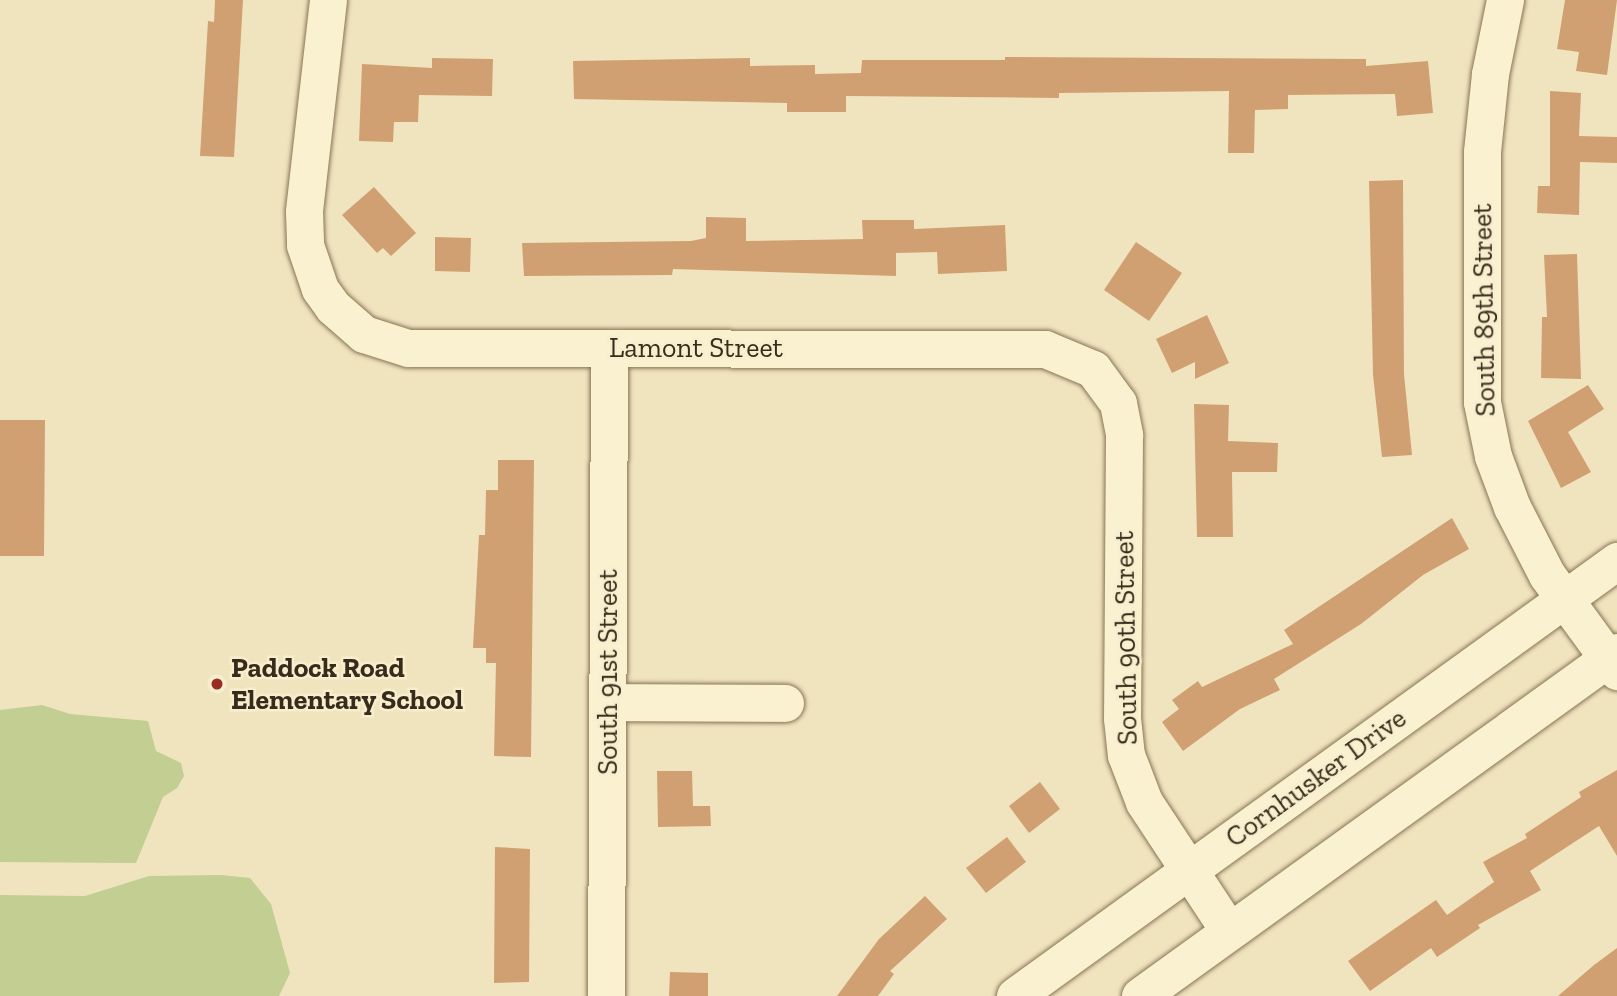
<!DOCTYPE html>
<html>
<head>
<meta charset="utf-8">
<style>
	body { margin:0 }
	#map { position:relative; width:1617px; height:996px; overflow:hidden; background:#f0e4be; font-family:"Zilla Slab",serif }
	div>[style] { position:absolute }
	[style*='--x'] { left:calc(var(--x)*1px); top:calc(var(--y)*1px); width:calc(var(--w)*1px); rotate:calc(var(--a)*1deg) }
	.green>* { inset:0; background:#c2ce92 }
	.building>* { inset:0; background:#d0a072 }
	.roads { filter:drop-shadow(0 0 2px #887556) drop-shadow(0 0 2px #887556) }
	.minor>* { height:37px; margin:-18.5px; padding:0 18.5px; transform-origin:18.5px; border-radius:18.5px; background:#faf1d1 }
	.dots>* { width:19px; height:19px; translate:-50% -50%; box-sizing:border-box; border:4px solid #f7eece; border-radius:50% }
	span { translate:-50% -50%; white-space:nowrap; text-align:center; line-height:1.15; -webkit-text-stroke:5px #f7eece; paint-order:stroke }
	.street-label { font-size:28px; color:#372b1b }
	.poi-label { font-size:28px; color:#372b1b; font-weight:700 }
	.left { translate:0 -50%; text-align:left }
</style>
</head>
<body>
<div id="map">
	<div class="green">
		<div style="clip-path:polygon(42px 705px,70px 714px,148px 721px,156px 751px,181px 763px,184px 776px,177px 788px,163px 797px,136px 863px,0 862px,0 710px)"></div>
		<div style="clip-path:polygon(221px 875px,250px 878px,271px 904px,290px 973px,279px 996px,0 996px,0 895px,85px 896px,149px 876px)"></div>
	</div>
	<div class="building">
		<div style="clip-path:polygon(215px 0,243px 0,234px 157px,200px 156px,208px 21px,214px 22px)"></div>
		<div style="clip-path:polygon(1565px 0,1617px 0,1607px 75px,1576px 71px,1579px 52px,1557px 49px)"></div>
		<div style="clip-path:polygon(1005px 57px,1366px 59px,1366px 66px,1428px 61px,1433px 113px,1397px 116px,1395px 94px,1288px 95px,1288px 109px,1255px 110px,1254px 153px,1228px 153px,1229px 91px,1059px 93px,1059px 98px,846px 96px,846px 112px,787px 112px,787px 103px,574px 99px,573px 61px,750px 58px,750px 66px,815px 65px,815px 74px,861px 73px,862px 60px,1005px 60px)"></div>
		<div style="clip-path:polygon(432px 58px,493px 59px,492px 96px,419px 95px,418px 122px,394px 122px,393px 142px,359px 141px,362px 64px,432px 68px)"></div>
		<div style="clip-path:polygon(1550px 91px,1581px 93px,1579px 136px,1617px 137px,1617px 163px,1580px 162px,1579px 215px,1537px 213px,1538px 186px,1550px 186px)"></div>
		<div style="clip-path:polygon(1403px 180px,1404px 374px,1412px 455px,1382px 457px,1373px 375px,1369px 181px)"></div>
		<div style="clip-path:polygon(374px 187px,416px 233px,391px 256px,383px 248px,377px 253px,342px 215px)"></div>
		<div style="clip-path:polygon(706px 217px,746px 218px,746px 241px,863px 239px,862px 220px,914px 220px,914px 229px,1005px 225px,1007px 271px,938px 274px,937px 252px,896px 253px,896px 276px,673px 269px,672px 275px,524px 276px,522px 243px,691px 241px,706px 238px)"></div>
		<div style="clip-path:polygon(435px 237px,471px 238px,470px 272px,435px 271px)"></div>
		<div style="clip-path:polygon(1136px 242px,1182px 273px,1149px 321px,1104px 290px)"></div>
		<div style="clip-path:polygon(1577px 254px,1581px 379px,1541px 378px,1542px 317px,1547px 317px,1544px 255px)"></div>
		<div style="clip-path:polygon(1207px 315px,1229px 363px,1195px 379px,1195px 362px,1172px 373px,1156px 339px)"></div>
		<div style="clip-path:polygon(1588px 385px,1604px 409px,1568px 432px,1591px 472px,1561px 488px,1528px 421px)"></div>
		<div style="clip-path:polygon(1194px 404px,1229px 405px,1228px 441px,1278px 443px,1277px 472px,1232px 472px,1233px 537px,1197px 537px)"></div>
		<div style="clip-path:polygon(0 420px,45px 420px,44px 556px,0 556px)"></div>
		<div style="clip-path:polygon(498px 460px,534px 460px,531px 757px,494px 756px,496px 663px,486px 663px,486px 648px,473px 648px,479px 535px,485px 535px,486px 490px,498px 490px)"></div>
		<div style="clip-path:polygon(1452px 518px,1469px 549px,1423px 575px,1361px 624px,1274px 679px,1280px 690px,1240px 709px,1183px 751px,1162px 722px,1179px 709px,1172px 700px,1198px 681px,1202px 687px,1293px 644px,1284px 630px)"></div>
		<div style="clip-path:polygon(1617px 770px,1617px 856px,1599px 826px,1530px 871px,1541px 890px,1478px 925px,1480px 928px,1437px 957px,1431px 948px,1370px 991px,1348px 961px,1436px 900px,1447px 915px,1494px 882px,1483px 862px,1527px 838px,1525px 834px,1581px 797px,1579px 792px)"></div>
		<div style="clip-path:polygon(657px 771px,692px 771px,693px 806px,710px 806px,711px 826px,658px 827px)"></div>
		<div style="clip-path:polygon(1040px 782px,1060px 809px,1029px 833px,1009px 806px)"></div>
		<div style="clip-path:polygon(1007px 837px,1026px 862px,986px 893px,966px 868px)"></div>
		<div style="clip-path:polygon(495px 847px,530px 849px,529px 982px,494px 983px)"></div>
		<div style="clip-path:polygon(925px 896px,947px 919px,890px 971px,894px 974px,878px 996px,837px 996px,879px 939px)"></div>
		<div style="clip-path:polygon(1617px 948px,1617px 996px,1558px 996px,1594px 965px)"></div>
		<div style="clip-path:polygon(670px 972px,708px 973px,708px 996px,669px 996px)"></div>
	</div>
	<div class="roads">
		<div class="minor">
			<div style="--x:328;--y:0;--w:213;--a:96.5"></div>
			<div style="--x:304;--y:212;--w:33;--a:88"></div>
			<div style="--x:305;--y:245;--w:46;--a:71.2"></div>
			<div style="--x:320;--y:289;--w:22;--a:54"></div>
			<div style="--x:333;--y:307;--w:41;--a:41.1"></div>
			<div style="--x:364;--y:334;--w:46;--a:17.7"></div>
			<div style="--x:408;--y:348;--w:637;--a:0.09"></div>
			<div style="--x:1045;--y:349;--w:52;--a:22.6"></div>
			<div style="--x:1093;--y:369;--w:42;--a:53.7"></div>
			<div style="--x:1118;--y:403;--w:33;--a:79"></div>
			<div style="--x:1124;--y:435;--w:283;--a:90.4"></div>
			<div style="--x:1122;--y:718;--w:37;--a:84"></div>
			<div style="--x:1126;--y:755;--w:50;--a:69"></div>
			<div style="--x:1144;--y:802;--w:154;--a:56.6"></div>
			<div style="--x:1505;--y:0;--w:76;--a:101.5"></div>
			<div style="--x:1490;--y:74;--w:78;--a:95.9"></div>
			<div style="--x:1482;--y:152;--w:250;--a:90"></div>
			<div style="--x:1482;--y:402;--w:55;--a:78.5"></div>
			<div style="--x:1493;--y:456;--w:54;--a:69.6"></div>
			<div style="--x:1512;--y:507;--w:76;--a:62.8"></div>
			<div style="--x:1547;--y:575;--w:119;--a:53.9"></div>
			<div style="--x:608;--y:702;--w:177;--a:0.3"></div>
			<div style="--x:606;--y:996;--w:648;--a:-89.73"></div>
			<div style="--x:1015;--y:996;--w:743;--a:-35.85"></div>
			<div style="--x:1140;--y:996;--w:588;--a:-35.8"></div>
		</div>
	</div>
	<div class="dots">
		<div style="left:217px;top:684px;background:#9a2c23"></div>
	</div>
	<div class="street-label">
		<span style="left:1484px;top:310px;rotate:-91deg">South 89th Street</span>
		<span style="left:696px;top:348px">Lamont Street</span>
		<span style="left:1126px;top:638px;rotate:-91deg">South 90th Street</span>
		<span style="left:608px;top:672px;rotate:-90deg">South 91st Street</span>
		<span style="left:1316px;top:778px;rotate:-36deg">Cornhusker Drive</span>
	</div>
	<div class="poi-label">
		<span class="left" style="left:231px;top:684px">Paddock Road<br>Elementary School</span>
	</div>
</div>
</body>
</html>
